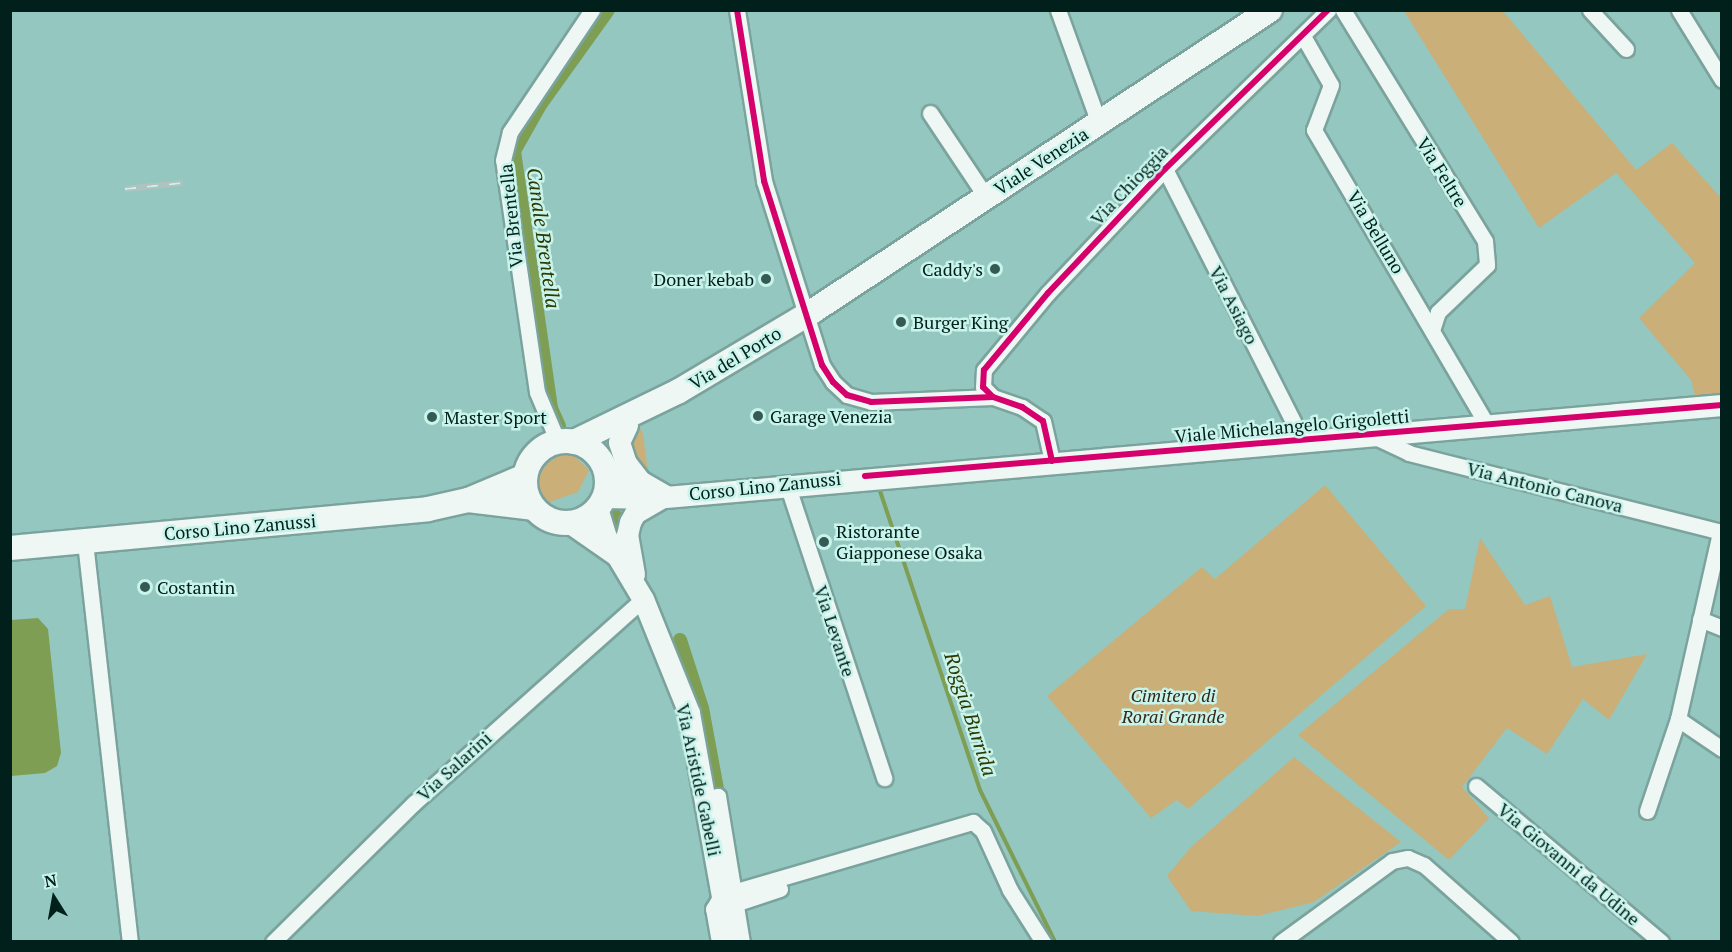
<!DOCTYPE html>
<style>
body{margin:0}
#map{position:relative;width:1732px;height:952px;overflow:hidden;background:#94c7bf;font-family:"PT Serif",serif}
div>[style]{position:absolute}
.green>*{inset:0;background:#caaf79}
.water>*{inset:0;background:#7e9e53}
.stream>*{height:4px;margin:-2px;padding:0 2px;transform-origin:2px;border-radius:2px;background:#7e9e53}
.canal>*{height:14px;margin:-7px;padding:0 7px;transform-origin:7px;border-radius:7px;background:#7e9e53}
.roads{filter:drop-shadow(2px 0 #7ba39d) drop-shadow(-2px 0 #7ba39d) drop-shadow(0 2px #7ba39d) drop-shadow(0 -2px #7ba39d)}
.minor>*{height:15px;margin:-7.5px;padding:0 7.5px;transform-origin:7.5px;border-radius:7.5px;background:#eff7f5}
.secondary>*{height:21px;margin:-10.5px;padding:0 10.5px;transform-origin:10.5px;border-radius:10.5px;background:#eff7f5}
.primary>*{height:24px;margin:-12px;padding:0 12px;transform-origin:12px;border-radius:12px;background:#eff7f5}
.primary>.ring{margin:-12px;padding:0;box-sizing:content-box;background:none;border:24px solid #eff7f5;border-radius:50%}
.rail>*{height:6px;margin-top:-3px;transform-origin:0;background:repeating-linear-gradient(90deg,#c8f4eb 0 11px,#b3c2c0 0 22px);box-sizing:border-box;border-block:2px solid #b3c2c0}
.cycleway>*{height:6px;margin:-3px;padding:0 3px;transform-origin:3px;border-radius:3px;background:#d6006c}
.dots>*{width:16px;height:16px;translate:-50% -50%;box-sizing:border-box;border:3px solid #c8f4eb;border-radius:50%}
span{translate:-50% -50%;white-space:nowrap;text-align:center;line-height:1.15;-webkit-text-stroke:5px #c8f4eb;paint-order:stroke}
.street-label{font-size:18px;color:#011f1b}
.poi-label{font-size:18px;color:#011f1b}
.right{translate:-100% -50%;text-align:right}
.left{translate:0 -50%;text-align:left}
.park-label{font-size:18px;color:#382615;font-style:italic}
.water-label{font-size:20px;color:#2d3901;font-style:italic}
.frame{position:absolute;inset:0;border:12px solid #011f1b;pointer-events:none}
.north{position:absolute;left:24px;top:868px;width:60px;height:60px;-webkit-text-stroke:4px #c8f4eb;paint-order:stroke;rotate:349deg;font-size:16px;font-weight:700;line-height:24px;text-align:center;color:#011f1b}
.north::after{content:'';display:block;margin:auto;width:21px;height:27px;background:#011f1b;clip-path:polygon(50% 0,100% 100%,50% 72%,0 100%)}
</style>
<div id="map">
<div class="green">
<i style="clip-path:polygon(1404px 11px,1503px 11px,1636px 170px,1672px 143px,1721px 198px,1721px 396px,1696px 400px,1691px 380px,1639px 318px,1695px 263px,1616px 173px,1539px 228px)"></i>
<i style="clip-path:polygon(638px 424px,643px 434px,649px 479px,640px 474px,628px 440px)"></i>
<i style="clip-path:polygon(560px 454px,574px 456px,589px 470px,578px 492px,544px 504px,536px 492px,537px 471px)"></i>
<i style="clip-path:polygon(1325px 485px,1426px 606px,1188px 809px,1177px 800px,1151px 818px,1047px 696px,1202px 567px,1215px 579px)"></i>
<i style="clip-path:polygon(1480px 538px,1525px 605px,1550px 596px,1572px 667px,1647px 654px,1609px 720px,1583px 699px,1547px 754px,1507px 728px,1462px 787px,1489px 818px,1449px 860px,1298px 735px,1449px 609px,1465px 609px)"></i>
<i style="clip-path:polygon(1294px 757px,1401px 842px,1314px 902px,1257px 916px,1191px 911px,1167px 876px,1191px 847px)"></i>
</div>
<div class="water">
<i style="clip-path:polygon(38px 618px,48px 629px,61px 753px,57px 766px,45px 773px,11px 776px,11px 620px)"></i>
</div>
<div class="stream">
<i style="left:879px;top:488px;width:318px;rotate:71.5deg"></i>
<i style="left:980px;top:790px;width:169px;rotate:63.7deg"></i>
</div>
<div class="canal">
<i style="left:559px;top:426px;width:20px;rotate:-114deg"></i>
<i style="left:551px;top:408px;width:260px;rotate:-98.2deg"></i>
<i style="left:514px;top:151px;width:53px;rotate:-60.5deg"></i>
<i style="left:540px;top:105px;width:117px;rotate:-54.4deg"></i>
<i style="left:612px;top:511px;width:9px;rotate:58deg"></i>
<i style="left:680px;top:640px;width:71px;rotate:72.1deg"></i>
<i style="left:702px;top:708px;width:82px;rotate:79.5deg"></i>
</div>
<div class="roads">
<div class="minor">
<i style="left:737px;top:10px;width:173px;rotate:81deg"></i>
<i style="left:764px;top:181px;width:193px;rotate:72.5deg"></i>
<i style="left:822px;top:365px;width:20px;rotate:57deg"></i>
<i style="left:833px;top:382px;width:19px;rotate:43deg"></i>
<i style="left:847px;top:395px;width:25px;rotate:16deg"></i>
<i style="left:871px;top:402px;width:122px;rotate:-2.3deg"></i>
<i style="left:993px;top:397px;width:31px;rotate:19deg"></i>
<i style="left:1022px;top:407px;width:25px;rotate:34deg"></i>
<i style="left:1043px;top:421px;width:41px;rotate:77.3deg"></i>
<i style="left:1058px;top:10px;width:120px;rotate:70.1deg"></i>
<i style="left:1343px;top:10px;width:271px;rotate:58.4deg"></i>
<i style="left:1485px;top:241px;width:24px;rotate:85deg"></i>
<i style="left:1487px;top:265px;width:68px;rotate:136.2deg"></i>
<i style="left:1438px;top:312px;width:16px;rotate:108deg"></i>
<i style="left:1590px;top:10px;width:53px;rotate:47.3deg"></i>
<i style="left:1679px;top:10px;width:82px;rotate:58.4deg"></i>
<i style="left:1303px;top:36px;width:56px;rotate:60.3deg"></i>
<i style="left:1331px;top:85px;width:48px;rotate:110.7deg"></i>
<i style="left:1314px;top:130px;width:342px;rotate:59.6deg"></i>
<i style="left:930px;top:113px;width:101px;rotate:56.3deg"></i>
<i style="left:1165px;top:169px;width:305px;rotate:63.1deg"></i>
<i style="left:993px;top:397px;width:14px;rotate:-135deg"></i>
<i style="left:983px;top:387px;width:17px;rotate:-87deg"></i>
<i style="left:984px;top:370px;width:100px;rotate:-50.3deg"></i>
<i style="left:1048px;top:293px;width:170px;rotate:-46.7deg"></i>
<i style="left:1165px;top:169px;width:228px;rotate:-44.3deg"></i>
<i style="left:1373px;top:436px;width:40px;rotate:25deg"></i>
<i style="left:1409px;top:453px;width:323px;rotate:14.2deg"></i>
<i style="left:558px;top:442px;width:54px;rotate:-112.8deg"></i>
<i style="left:537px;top:392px;width:234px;rotate:-98.3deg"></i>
<i style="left:503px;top:160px;width:29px;rotate:-76deg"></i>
<i style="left:510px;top:132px;width:147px;rotate:-56.1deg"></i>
<i style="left:787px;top:484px;width:310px;rotate:71.7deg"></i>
<i style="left:85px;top:542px;width:403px;rotate:83.6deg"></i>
<i style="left:1700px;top:619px;width:24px;rotate:22deg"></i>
<i style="left:1678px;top:719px;width:53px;rotate:34.3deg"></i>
<i style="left:1476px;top:786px;width:242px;rotate:40.1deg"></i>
<i style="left:706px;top:798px;width:12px;rotate:-9deg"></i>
<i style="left:718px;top:796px;width:148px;rotate:80.7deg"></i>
<i style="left:1647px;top:811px;width:97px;rotate:-71.4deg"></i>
<i style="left:1678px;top:719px;width:192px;rotate:-77.3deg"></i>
<i style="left:733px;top:892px;width:250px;rotate:-16.3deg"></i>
<i style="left:973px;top:822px;width:13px;rotate:42deg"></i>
<i style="left:983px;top:831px;width:65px;rotate:65.4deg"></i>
<i style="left:1010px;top:890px;width:62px;rotate:57.6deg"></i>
<i style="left:726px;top:907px;width:57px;rotate:-18.4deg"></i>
<i style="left:273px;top:942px;width:198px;rotate:-44.6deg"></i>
<i style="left:414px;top:803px;width:307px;rotate:-41.7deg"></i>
<i style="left:719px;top:942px;width:34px;rotate:-100deg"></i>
<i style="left:713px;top:909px;width:17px;rotate:-59deg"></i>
<i style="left:1281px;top:942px;width:137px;rotate:-36.1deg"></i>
<i style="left:1392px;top:861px;width:16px;rotate:-11deg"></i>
<i style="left:1408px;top:858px;width:17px;rotate:24deg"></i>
<i style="left:1424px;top:865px;width:116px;rotate:41.5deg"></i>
</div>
<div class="secondary">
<i style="left:627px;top:425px;width:19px;rotate:115deg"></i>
<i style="left:619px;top:442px;width:22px;rotate:72deg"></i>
<i style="left:626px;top:463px;width:23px;rotate:52deg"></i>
<i style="left:640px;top:481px;width:30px;rotate:30deg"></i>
<i style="left:605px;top:472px;width:47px;rotate:25.5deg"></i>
<i style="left:604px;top:497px;width:50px;rotate:1.1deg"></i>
<i style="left:654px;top:498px;width:1072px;rotate:-4.98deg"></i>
<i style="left:597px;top:508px;width:30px;rotate:73deg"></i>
<i style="left:606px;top:537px;width:72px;rotate:59.2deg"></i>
<i style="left:643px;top:599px;width:123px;rotate:68deg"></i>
<i style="left:689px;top:713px;width:233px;rotate:79.8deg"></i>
<i style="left:570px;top:523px;width:56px;rotate:34.8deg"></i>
<i style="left:634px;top:574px;width:40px;rotate:-100deg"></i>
<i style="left:627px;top:535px;width:13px;rotate:-77deg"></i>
<i style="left:630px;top:522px;width:10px;rotate:-61deg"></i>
<i style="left:635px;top:513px;width:28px;rotate:-30deg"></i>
</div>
<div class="primary">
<i class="ring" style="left:525px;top:441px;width:58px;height:58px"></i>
<i style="left:574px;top:442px;width:117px;rotate:-25.9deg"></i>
<i style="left:679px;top:391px;width:156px;rotate:-30.8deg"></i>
<i style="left:813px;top:311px;width:547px;rotate:-33.37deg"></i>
<i style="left:468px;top:500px;width:65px;rotate:7deg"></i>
<i style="left:10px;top:548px;width:420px;rotate:-5.3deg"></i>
<i style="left:428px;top:509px;width:41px;rotate:-12.7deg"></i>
<i style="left:468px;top:500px;width:62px;rotate:-22.8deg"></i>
</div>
</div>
<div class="rail">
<i style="left:125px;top:189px;width:58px;rotate:-5.9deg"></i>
</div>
<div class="cycleway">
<i style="left:737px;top:10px;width:173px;rotate:81deg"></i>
<i style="left:764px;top:181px;width:193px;rotate:72.5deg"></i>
<i style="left:822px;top:365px;width:20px;rotate:57deg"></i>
<i style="left:833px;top:382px;width:19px;rotate:43deg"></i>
<i style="left:847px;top:395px;width:25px;rotate:16deg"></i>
<i style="left:871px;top:402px;width:122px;rotate:-2.3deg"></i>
<i style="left:993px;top:397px;width:31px;rotate:19deg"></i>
<i style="left:1022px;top:407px;width:25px;rotate:34deg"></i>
<i style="left:1043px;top:421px;width:41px;rotate:77.3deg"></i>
<i style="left:993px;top:397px;width:14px;rotate:-135deg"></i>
<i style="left:983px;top:387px;width:17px;rotate:-87deg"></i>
<i style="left:984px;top:370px;width:100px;rotate:-50.3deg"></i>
<i style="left:1048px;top:293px;width:170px;rotate:-46.7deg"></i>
<i style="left:1165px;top:169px;width:228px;rotate:-44.3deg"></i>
<i style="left:865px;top:476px;width:860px;rotate:-4.74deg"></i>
</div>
<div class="dots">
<i style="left:995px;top:269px;background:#345a54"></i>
<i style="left:766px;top:279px;background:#345a54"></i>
<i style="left:901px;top:322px;background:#345a54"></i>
<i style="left:758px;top:416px;background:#345a54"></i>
<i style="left:432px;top:417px;background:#345a54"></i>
<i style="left:824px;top:542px;background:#345a54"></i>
<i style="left:145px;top:587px;background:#345a54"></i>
</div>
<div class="street-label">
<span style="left:1041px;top:161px;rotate:-33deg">Viale Venezia</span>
<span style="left:1442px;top:172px;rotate:58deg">Via Feltre</span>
<span style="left:1129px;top:185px;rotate:-46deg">Via Chioggia</span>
<span style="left:511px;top:216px;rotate:-96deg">Via Brentella</span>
<span style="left:1376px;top:232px;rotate:59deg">Via Belluno</span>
<span style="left:1234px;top:305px;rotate:63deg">Via Asiago</span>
<span style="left:735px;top:358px;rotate:-31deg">Via del Porto</span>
<span style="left:1292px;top:426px;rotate:-5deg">Viale Michelangelo Grigoletti</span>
<span style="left:765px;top:486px;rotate:-6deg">Corso Lino Zanussi</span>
<span style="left:1545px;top:487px;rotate:14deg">Via Antonio Canova</span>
<span style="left:240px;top:527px;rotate:-5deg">Corso Lino Zanussi</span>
<span style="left:835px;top:631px;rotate:72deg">Via Levante</span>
<span style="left:454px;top:766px;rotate:-42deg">Via Salarini</span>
<span style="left:699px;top:780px;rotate:78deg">Via Aristide Gabelli</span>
<span style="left:1569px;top:864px;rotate:40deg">Via Giovanni da Udine</span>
</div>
<div class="poi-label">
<span class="right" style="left:983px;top:269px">Caddy's</span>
<span class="right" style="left:754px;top:279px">Doner kebab</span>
<span class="left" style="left:913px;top:322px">Burger King</span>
<span class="left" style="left:770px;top:416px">Garage Venezia</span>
<span class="left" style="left:444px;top:417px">Master Sport</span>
<span class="left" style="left:836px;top:542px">Ristorante<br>Giapponese Osaka</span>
<span class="left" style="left:157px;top:587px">Costantin</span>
</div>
<div class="park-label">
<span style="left:1173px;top:706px">Cimitero di<br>Rorai Grande</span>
</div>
<div class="water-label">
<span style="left:544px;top:238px;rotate:82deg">Canale Brentella</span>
<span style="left:971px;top:714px;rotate:72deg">Roggia Burrida</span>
</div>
<div class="frame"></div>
<div class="north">N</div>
</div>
